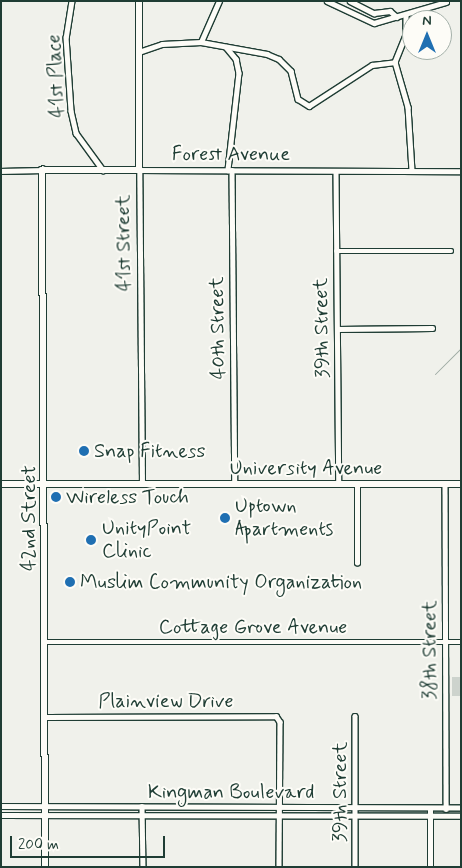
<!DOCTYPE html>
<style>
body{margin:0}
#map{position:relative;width:462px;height:868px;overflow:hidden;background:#f0f1eb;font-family:Mynerve,sans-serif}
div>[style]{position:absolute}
.green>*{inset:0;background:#cdd3cd}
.stream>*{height:1px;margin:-0.5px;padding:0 0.5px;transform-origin:0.5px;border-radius:0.5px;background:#9faca4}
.roads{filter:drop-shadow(1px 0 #1f3d34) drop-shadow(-1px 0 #1f3d34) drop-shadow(0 1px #1f3d34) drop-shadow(0 -1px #1f3d34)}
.minor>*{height:4.5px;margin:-2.25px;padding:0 2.25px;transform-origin:2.25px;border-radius:2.25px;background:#fdfcf7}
.tertiary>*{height:5.5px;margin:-2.75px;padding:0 2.75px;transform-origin:2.75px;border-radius:2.75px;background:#fdfcf7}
.secondary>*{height:6px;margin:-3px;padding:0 3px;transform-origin:3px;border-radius:3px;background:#fdfcf7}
.dots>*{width:14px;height:14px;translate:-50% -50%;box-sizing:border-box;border:2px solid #fdfcf7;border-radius:50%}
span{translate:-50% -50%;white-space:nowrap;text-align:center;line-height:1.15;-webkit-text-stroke:4px #fdfcf7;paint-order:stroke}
.street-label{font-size:20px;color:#1f3d34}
.poi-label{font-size:20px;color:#1f3d34}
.left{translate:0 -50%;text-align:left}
.frame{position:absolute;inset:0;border:2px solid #1f3d34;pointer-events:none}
.north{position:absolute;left:402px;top:10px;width:50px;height:50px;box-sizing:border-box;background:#fdfcf7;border:1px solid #a4b0a9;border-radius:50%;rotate:0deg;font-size:14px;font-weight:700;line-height:20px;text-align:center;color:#1f3d34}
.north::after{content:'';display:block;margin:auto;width:18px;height:22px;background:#1f6fb2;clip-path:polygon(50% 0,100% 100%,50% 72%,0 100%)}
.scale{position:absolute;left:10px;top:836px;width:155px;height:22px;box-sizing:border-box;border:2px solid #1f3d34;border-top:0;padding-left:6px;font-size:15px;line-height:18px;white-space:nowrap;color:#1f3d34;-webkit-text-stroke:4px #fdfcf7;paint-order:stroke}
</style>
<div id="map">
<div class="green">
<i style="clip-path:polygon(452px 677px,461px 677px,461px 696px,452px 696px)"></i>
</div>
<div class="stream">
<i style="left:435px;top:374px;width:37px;rotate:-45deg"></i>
</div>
<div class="roads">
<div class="minor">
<i style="left:72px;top:1px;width:36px;rotate:99deg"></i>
<i style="left:66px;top:37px;width:74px;rotate:86.1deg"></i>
<i style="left:71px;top:111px;width:23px;rotate:77deg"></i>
<i style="left:76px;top:133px;width:46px;rotate:53.9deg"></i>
<i style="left:327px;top:1px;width:52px;rotate:25.1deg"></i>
<i style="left:374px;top:23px;width:75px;rotate:-16.3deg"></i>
<i style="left:350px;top:1px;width:27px;rotate:27deg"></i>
<i style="left:374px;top:13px;width:16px;rotate:-7deg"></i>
<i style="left:390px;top:11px;width:9px;rotate:41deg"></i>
<i style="left:406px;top:16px;width:19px;rotate:90deg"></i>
<i style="left:406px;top:35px;width:29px;rotate:112deg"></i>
<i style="left:395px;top:62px;width:47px;rotate:73.9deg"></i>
<i style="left:408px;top:107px;width:64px;rotate:86.4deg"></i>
<i style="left:201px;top:42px;width:45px;rotate:-66.3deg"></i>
<i style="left:226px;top:47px;width:16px;rotate:50deg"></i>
<i style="left:236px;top:59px;width:14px;rotate:78deg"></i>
<i style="left:239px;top:73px;width:98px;rotate:96.5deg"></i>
<i style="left:139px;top:52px;width:24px;rotate:-19deg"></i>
<i style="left:162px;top:44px;width:39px;rotate:-3deg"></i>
<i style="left:201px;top:42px;width:67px;rotate:10.3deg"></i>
<i style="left:267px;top:54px;width:13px;rotate:23deg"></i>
<i style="left:279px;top:59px;width:17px;rotate:45deg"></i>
<i style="left:291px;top:71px;width:29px;rotate:76deg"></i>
<i style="left:298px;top:99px;width:13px;rotate:32deg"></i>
<i style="left:309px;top:106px;width:75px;rotate:-33.1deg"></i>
<i style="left:372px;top:65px;width:23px;rotate:-7deg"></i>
<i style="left:232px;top:170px;width:314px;rotate:89.5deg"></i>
<i style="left:1px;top:171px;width:41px;rotate:-1.4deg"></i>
<i style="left:336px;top:171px;width:313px;rotate:89.5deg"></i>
<i style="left:336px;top:251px;width:115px"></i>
<i style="left:337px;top:329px;width:95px;rotate:-0.6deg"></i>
<i style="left:142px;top:484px;width:314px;rotate:-90.5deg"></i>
<i style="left:139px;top:170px;width:322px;rotate:0.2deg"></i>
<i style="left:445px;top:484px;width:325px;rotate:89.8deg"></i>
<i style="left:357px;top:563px;width:79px;rotate:-90deg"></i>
<i style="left:45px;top:642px;width:416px"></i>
<i style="left:355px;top:716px;width:151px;rotate:90deg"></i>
<i style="left:45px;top:717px;width:231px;rotate:-0.2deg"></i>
<i style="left:276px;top:716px;width:7px;rotate:56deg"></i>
<i style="left:280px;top:722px;width:145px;rotate:90.4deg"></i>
<i style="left:1px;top:806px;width:460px;rotate:0.2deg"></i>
<i style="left:142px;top:806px;width:61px;rotate:89.1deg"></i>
<i style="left:430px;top:808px;width:59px;rotate:90deg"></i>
<i style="left:1px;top:815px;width:460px;rotate:0.1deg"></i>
</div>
<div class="tertiary">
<i style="left:45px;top:867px;width:697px;rotate:-90.25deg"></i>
<i style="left:42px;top:170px;width:97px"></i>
<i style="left:139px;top:170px;width:169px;rotate:-90deg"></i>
</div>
<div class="secondary">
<i style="left:1px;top:484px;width:460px"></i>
</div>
</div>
<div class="dots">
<i style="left:84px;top:451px;background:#1f6fb2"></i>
<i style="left:56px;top:497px;background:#1f6fb2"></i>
<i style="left:225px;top:518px;background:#1f6fb2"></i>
<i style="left:91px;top:540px;background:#1f6fb2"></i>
<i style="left:70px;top:582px;background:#1f6fb2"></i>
</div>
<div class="street-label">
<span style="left:56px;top:76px;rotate:-93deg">41st Place</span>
<span style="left:231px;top:154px">Forest Avenue</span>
<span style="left:124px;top:243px;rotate:-91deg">41st Street</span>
<span style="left:218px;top:328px;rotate:-91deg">40th Street</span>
<span style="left:322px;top:328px;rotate:-91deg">39th Street</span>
<span style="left:306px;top:468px">University Avenue</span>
<span style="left:29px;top:518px;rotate:-90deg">42nd Street</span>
<span style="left:253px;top:627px">Cottage Grove Avenue</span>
<span style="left:430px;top:650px;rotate:-90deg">38th Street</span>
<span style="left:166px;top:701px">Plainview Drive</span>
<span style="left:231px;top:792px">Kingman Boulevard</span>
<span style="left:340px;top:792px;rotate:-90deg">39th Street</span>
</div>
<div class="poi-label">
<span class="left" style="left:94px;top:451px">Snap Fitness</span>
<span class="left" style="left:66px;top:497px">Wireless Touch</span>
<span class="left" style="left:235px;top:518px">Uptown<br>Apartments</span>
<span class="left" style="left:102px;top:540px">UnityPoint<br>Clinic</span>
<span class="left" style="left:80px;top:582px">Muslim Community Organization</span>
</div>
<div class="frame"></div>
<div class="north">N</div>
<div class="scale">200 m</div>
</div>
